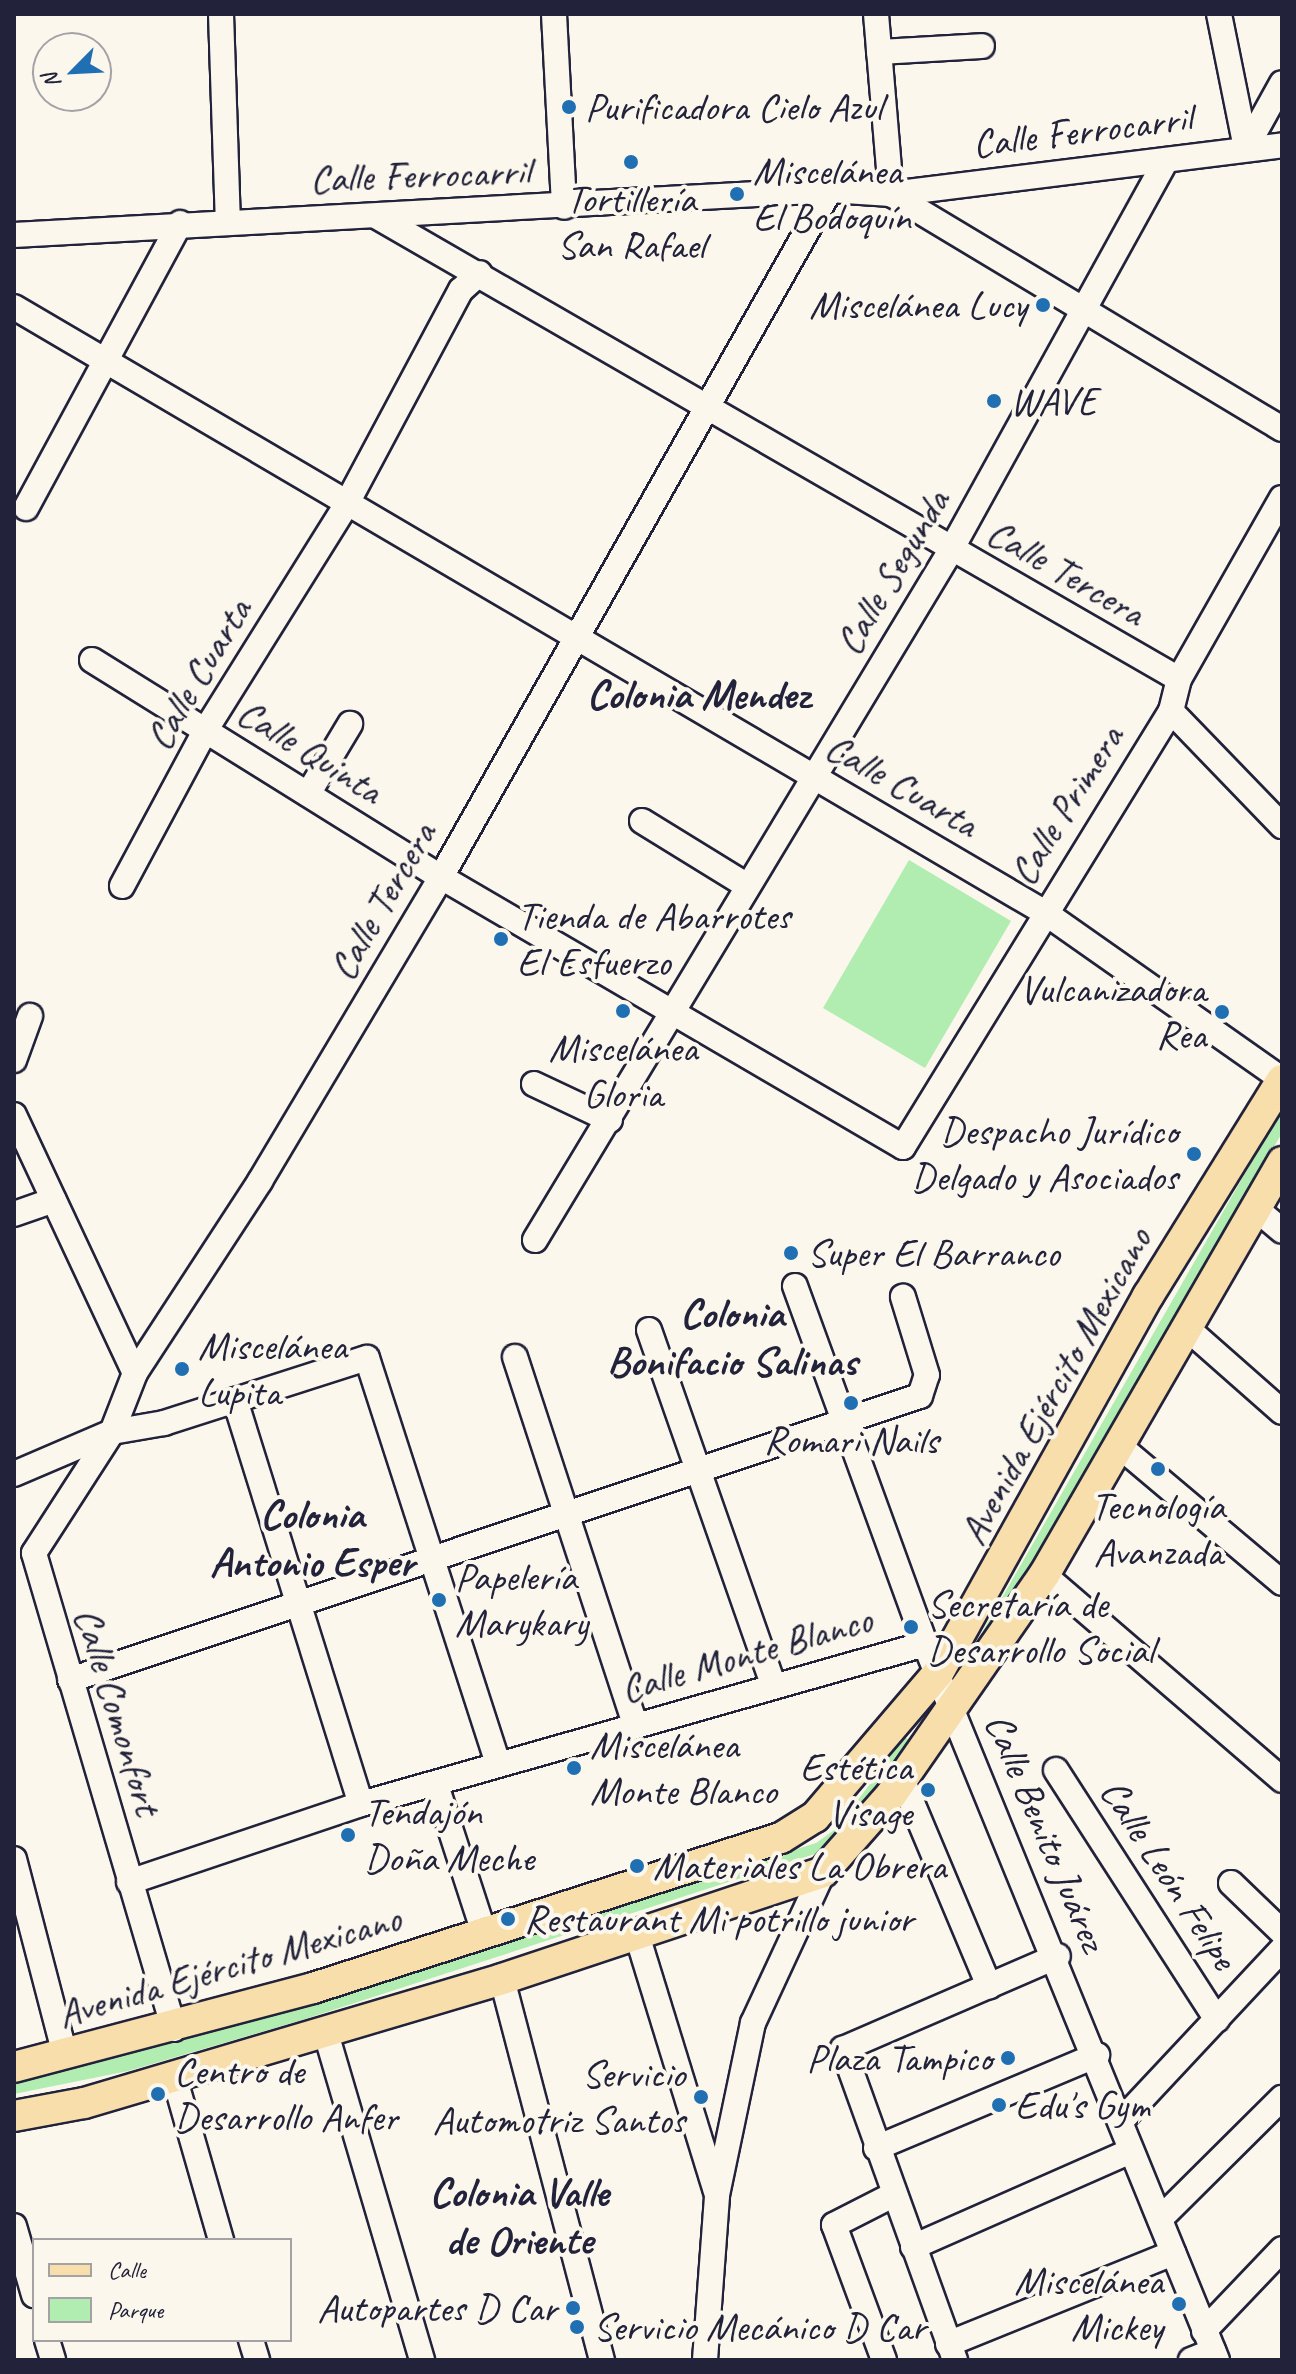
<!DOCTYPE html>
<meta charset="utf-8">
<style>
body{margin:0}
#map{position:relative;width:1296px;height:2374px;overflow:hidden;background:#fbf7ec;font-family:Caveat,sans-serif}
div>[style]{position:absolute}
.green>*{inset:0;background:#b1ecb0}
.roads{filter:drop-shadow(2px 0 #22223b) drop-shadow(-2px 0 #22223b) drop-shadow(0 2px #22223b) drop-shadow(0 -2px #22223b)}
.minor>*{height:24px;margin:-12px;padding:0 12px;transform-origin:12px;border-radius:12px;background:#fbf7ec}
.major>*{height:30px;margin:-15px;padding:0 15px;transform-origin:15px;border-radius:15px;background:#f8deab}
.dots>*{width:22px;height:22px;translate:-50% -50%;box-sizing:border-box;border:4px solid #fbf7ec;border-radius:50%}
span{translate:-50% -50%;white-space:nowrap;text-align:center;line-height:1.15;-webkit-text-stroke:8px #fbf7ec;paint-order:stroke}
.poi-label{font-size:40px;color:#22223b}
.left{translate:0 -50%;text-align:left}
.right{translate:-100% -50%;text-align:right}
.street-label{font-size:40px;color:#22223b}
.neighbourhood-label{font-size:42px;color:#22223b;font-weight:700}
.frame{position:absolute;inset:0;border:16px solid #22223b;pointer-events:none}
.legend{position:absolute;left:32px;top:2238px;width:260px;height:104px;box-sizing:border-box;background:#fbf7ec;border:2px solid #a4a2a5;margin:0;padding:10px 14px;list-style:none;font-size:24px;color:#22223b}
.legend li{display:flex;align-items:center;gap:16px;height:40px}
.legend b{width:40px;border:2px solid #a4a2a5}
.north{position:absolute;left:32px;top:32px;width:80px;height:80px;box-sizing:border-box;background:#fbf7ec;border:2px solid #a4a2a5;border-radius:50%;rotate:246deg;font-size:22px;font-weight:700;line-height:32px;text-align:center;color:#22223b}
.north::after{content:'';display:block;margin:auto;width:28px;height:36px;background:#1f6fb2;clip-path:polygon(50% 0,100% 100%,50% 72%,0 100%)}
</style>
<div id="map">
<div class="green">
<i style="clip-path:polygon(909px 860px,1011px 921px,925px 1068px,823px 1008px)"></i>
<i style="clip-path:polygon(1282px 1109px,1282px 1133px,1056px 1523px,967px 1672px,960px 1671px)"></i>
<i style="clip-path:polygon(905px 1737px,913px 1743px,844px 1836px,821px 1852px,302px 2020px,128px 2071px,14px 2094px,14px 2083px,303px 2008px,816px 1843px,837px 1828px)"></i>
</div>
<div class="roads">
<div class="minor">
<i style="left:221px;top:14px;width:207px;rotate:88.1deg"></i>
<i style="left:554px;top:14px;width:193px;rotate:87deg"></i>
<i style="left:876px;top:14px;width:181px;rotate:85.2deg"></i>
<i style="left:1219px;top:14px;width:137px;rotate:78.6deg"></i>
<i style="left:879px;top:52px;width:103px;rotate:-3.3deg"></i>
<i style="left:1246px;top:148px;width:74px;rotate:-61deg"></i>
<i style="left:891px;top:194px;width:456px;rotate:31deg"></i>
<i style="left:376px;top:216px;width:927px;rotate:29.97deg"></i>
<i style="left:14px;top:235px;width:817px;rotate:-3.16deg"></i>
<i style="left:830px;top:190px;width:61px;rotate:3.8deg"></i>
<i style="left:891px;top:194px;width:394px;rotate:-7.1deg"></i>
<i style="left:14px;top:307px;width:1195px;rotate:30.43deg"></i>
<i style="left:1044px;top:912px;width:291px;rotate:35.1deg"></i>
<i style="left:26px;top:508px;width:324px;rotate:-61.6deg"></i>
<i style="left:92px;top:660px;width:411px;rotate:31.9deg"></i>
<i style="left:441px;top:877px;width:535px;rotate:30.3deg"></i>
<i style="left:903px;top:1147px;width:512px;rotate:-58.42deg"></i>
<i style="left:1171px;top:711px;width:33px;rotate:-76deg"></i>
<i style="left:1179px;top:679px;width:208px;rotate:-60.4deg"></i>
<i style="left:1171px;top:711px;width:160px;rotate:46deg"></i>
<i style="left:308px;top:794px;width:82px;rotate:-59deg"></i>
<i style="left:642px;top:821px;width:122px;rotate:31.6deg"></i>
<i style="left:122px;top:886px;width:176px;rotate:-61.8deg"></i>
<i style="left:205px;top:731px;width:266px;rotate:-58deg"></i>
<i style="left:346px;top:505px;width:244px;rotate:-61.9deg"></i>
<i style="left:461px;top:290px;width:25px;rotate:-42deg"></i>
<i style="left:14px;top:1060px;width:47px;rotate:-70deg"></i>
<i style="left:534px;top:1084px;width:84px;rotate:25.3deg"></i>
<i style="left:14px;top:1115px;width:285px;rotate:64.9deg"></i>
<i style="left:1255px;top:1208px;width:35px;rotate:40deg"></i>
<i style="left:14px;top:1214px;width:42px;rotate:-19.3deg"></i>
<i style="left:535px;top:1240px;width:806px;rotate:-58.91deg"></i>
<i style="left:951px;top:550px;width:445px;rotate:-61.1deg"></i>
<i style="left:795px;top:1286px;width:381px;rotate:70deg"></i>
<i style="left:925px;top:1644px;width:773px;rotate:67.81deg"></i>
<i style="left:649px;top:1330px;width:375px;rotate:70.7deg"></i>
<i style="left:1189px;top:1330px;width:124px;rotate:41.4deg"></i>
<i style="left:515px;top:1357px;width:386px;rotate:71.9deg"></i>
<i style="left:235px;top:1400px;width:423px;rotate:72.7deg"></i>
<i style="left:1123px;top:1449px;width:208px;rotate:40.1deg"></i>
<i style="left:14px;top:1474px;width:107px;rotate:-23.2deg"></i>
<i style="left:112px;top:1432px;width:53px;rotate:-9.8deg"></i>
<i style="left:164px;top:1423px;width:213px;rotate:-17.8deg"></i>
<i style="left:367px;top:1358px;width:427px;rotate:72.1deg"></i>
<i style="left:1044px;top:1575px;width:314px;rotate:40.7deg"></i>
<i style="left:70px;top:1680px;width:896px;rotate:-18.48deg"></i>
<i style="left:920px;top:1396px;width:22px;rotate:-72deg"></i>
<i style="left:927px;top:1375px;width:82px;rotate:-107.1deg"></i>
<i style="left:1056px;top:1770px;width:297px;rotate:57.2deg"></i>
<i style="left:902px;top:1779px;width:225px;rotate:67.2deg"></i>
<i style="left:436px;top:1785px;width:156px;rotate:72deg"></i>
<i style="left:14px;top:1859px;width:203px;rotate:75.4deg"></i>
<i style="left:129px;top:1882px;width:245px;rotate:-18.6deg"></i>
<i style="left:361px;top:1804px;width:586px;rotate:-15.84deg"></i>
<i style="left:1231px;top:1883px;width:71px;rotate:43.9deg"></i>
<i style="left:637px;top:1935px;width:269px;rotate:72.9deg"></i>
<i style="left:502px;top:1979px;width:394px;rotate:75.3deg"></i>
<i style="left:174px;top:2029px;width:496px;rotate:-106.4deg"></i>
<i style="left:34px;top:1553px;width:144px;rotate:-57.2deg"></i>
<i style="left:112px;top:1432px;width:63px;rotate:-68.7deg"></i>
<i style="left:135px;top:1373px;width:229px;rotate:-56.9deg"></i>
<i style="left:260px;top:1181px;width:354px;rotate:-59.2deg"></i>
<i style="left:441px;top:877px;width:789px;rotate:-60.48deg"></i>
<i style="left:325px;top:2030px;width:344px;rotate:73.6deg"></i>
<i style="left:174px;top:2076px;width:171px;rotate:74deg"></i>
<i style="left:1122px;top:2120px;width:234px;rotate:-46.9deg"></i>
<i style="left:876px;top:2148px;width:240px;rotate:-22.8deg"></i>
<i style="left:1160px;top:2219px;width:172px;rotate:-44.8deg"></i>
<i style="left:14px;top:2226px;width:72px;rotate:73.8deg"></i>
<i style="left:913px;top:2247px;width:238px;rotate:-23.8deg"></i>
<i style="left:1204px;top:2331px;width:113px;rotate:-46.4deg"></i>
<i style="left:47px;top:2340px;width:21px;rotate:73deg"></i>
<i style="left:251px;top:2340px;width:21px;rotate:73deg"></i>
<i style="left:948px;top:2344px;width:243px;rotate:-22deg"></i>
<i style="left:705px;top:2360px;width:165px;rotate:-85.8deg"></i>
<i style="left:717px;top:2195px;width:176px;rotate:-78.2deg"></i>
<i style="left:753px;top:2023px;width:166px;rotate:-65.1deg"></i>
<i style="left:884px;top:2360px;width:144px;rotate:-110.3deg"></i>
<i style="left:834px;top:2225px;width:66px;rotate:-27deg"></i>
<i style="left:955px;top:2360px;width:331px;rotate:-109.8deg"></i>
<i style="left:843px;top:2049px;width:234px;rotate:-23.4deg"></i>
<i style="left:1191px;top:2360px;width:24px;rotate:-22deg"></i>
</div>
<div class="major">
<i style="left:14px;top:2067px;width:309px;rotate:-14.8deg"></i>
<i style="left:313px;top:1988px;width:491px;rotate:-17.8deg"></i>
<i style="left:781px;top:1838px;width:40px;rotate:-32deg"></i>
<i style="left:815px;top:1817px;width:189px;rotate:-49.5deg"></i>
<i style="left:938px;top:1673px;width:432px;rotate:-60.9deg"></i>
<i style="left:1148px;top:1296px;width:254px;rotate:-58.2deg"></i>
<i style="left:14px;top:2116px;width:71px;rotate:-10.5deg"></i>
<i style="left:84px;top:2103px;width:436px;rotate:-16.5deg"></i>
<i style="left:502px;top:1979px;width:338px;rotate:-18.4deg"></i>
<i style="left:823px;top:1872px;width:103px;rotate:-48.6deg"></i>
<i style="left:891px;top:1795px;width:268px;rotate:-55.2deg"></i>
<i style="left:1044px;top:1575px;width:477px;rotate:-60deg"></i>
</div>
</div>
<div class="dots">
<i style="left:569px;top:107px;background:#1f6fb2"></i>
<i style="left:631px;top:162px;background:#1f6fb2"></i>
<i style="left:737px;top:194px;background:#1f6fb2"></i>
<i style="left:1043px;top:305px;background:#1f6fb2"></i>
<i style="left:994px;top:401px;background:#1f6fb2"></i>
<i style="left:501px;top:939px;background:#1f6fb2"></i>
<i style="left:623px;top:1011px;background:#1f6fb2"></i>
<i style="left:1222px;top:1012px;background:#1f6fb2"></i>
<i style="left:1194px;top:1154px;background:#1f6fb2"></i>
<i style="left:791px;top:1253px;background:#1f6fb2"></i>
<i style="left:182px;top:1369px;background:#1f6fb2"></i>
<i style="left:851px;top:1403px;background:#1f6fb2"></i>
<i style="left:1158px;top:1469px;background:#1f6fb2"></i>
<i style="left:439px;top:1600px;background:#1f6fb2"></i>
<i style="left:911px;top:1627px;background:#1f6fb2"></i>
<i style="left:574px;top:1768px;background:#1f6fb2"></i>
<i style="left:928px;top:1790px;background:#1f6fb2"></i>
<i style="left:348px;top:1835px;background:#1f6fb2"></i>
<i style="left:637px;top:1866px;background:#1f6fb2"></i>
<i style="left:508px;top:1919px;background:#1f6fb2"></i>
<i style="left:1008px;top:2058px;background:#1f6fb2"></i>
<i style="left:158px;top:2094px;background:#1f6fb2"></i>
<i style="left:701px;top:2097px;background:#1f6fb2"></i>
<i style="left:999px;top:2105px;background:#1f6fb2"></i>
<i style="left:1179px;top:2304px;background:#1f6fb2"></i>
<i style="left:573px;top:2308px;background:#1f6fb2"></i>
<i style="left:577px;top:2327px;background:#1f6fb2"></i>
</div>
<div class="poi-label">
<span class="left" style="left:585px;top:107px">Purificadora Cielo Azul</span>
<span class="left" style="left:753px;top:194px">Miscelánea<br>El Bodoquín</span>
<span style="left:631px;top:222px">Tortillería<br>San Rafael</span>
<span class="right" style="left:1027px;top:305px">Miscelánea Lucy</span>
<span class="left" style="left:1010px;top:401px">WAVE</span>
<span class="left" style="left:517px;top:939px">Tienda de Abarrotes<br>El Esfuerzo</span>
<span class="right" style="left:1206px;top:1012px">Vulcanizadora<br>Rea</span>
<span style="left:623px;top:1071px">Miscelánea<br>Gloria</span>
<span class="right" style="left:1178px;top:1154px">Despacho Jurídico<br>Delgado y Asociados</span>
<span class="left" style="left:807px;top:1253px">Super El Barranco</span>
<span class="left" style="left:198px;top:1369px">Miscelánea<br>Lupita</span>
<span style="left:851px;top:1440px">Romari Nails</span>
<span style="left:1158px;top:1529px">Tecnología<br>Avanzada</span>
<span class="left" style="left:455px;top:1600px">Papelería<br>Marykary</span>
<span class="left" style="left:927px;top:1627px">Secretaría de<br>Desarrollo Social</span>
<span class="left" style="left:590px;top:1768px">Miscelánea<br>Monte Blanco</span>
<span class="right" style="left:912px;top:1790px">Estética<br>Visage</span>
<span class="left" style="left:364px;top:1835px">Tendajón<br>Doña Meche</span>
<span class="left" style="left:653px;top:1866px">Materiales La Obrera</span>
<span class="left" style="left:524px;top:1919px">Restaurant Mi potrillo junior</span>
<span class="right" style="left:992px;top:2058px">Plaza Tampico</span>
<span class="left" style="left:174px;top:2094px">Centro de<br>Desarrollo Anfer</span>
<span class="right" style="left:685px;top:2097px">Servicio<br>Automotriz Santos</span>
<span class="left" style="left:1015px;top:2105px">Edu's Gym</span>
<span class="right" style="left:1163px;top:2304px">Miscelánea<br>Mickey</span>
<span class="right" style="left:557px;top:2308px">Autopartes D Car</span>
<span class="left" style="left:593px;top:2327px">Servicio Mecánico D Car</span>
</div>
<div class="street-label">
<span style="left:1082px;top:131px;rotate:-7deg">Calle Ferrocarril</span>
<span style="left:420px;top:175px;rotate:-2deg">Calle Ferrocarril</span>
<span style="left:892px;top:572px;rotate:-59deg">Calle Segunda</span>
<span style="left:1066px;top:572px;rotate:30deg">Calle Tercera</span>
<span style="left:198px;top:674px;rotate:-59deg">Calle Cuarta</span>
<span style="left:310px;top:751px;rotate:32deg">Calle Quinta</span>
<span style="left:902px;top:785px;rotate:30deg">Calle Cuarta</span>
<span style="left:1066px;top:805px;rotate:-58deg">Calle Primera</span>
<span style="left:382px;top:901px;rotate:-60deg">Calle Tercera</span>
<span style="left:1055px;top:1386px;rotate:-61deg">Avenida Ejército Mexicano</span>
<span style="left:746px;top:1654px;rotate:-16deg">Calle Monte Blanco</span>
<span style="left:118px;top:1711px;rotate:73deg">Calle Comonfort</span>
<span style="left:1046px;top:1832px;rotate:67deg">Calle Benito Juárez</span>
<span style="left:1169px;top:1874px;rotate:57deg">Calle León Felipe</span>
<span style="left:229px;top:1966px;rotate:-16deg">Avenida Ejército Mexicano</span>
</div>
<div class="neighbourhood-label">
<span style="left:698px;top:695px">Colonia Mendez</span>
<span style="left:732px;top:1338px">Colonia<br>Bonifacio Salinas</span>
<span style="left:312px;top:1539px">Colonia<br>Antonio Esper</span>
<span style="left:519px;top:2217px">Colonia Valle<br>de Oriente</span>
</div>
<div class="frame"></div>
<ul class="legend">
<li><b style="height:10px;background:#f8deab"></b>Calle</li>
<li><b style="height:22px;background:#b1ecb0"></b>Parque</li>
</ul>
<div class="north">N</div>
</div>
